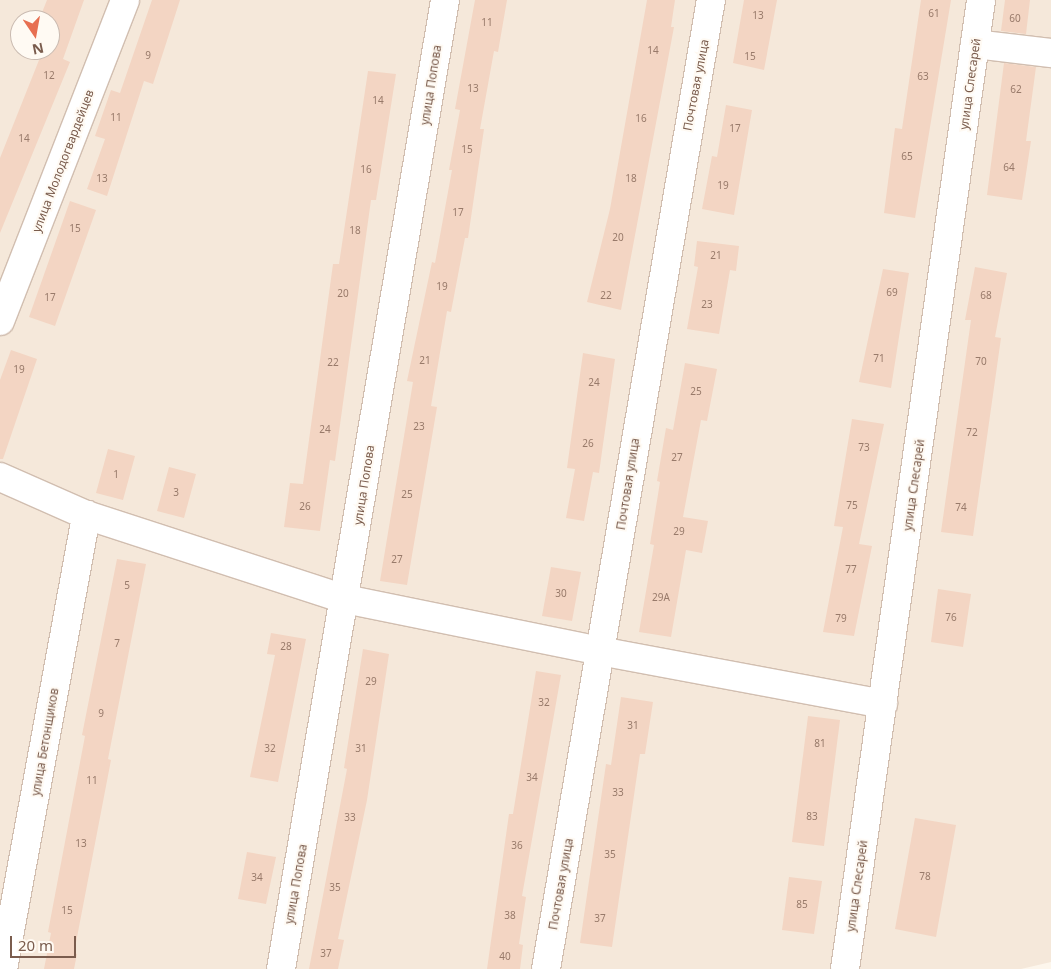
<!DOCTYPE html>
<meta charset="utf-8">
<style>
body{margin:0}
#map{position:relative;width:1051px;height:969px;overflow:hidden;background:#fdf6ec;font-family:"Noto Sans",sans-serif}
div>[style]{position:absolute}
.residential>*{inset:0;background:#f5e8da}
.building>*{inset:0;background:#f3d5c3}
.roads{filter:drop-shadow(1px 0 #d1beb0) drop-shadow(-1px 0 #d1beb0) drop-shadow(0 1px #d1beb0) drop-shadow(0 -1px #d1beb0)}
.minor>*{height:28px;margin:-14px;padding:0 14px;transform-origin:14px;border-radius:14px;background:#fff}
span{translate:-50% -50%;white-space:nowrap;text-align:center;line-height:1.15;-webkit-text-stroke:4px #fffaf3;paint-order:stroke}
.number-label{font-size:10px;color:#987a6a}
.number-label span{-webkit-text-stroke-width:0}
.street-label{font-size:12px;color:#7a5c4d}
.north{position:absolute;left:10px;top:10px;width:50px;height:50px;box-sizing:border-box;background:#fffaf3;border:1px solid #cabbb1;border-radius:50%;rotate:168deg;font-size:14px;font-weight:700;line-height:20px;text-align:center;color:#7a5c4d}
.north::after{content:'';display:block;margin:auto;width:18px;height:22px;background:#e76f51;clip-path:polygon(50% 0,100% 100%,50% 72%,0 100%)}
.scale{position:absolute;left:10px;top:936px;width:66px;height:22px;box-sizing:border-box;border:2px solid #7a5c4d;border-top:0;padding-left:6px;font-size:15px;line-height:18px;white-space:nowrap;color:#7a5c4d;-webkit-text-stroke:4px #fffaf3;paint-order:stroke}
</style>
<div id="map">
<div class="residential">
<i style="clip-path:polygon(evenodd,0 0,1051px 0,1051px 962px,1021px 969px,0 969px,0 0,20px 20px,50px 20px,50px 50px,20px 50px,20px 20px)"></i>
</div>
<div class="building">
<i style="clip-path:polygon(47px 0,84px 0,63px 59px,70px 62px,0 233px,0 158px,43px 50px,50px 50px,50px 32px,55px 20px,39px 20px)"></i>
<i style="clip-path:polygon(152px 0,180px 0,153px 84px,144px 81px,107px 196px,87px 189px,105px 139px,95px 136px,111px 90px,120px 93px)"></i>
<i style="clip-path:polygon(475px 0,507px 0,498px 52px,494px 51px,480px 129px,484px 129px,468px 238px,465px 238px,451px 312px,447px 311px,431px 406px,437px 407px,407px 585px,380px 581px,413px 382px,407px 381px,432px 262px,435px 263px,452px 170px,449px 170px,460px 110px,455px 109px)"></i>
<i style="clip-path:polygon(647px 0,675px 0,671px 27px,674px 27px,621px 310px,587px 302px,610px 209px)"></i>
<i style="clip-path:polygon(744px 0,777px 0,764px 70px,733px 63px)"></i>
<i style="clip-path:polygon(921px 0,951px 0,915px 218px,884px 213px,895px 128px,902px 129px)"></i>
<i style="clip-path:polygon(1005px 0,1030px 0,1026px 34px,1001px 31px)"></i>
<i style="clip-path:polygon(1004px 63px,1036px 67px,1026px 141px,1031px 141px,1022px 200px,987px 195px)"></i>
<i style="clip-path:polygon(368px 71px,396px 74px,376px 200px,371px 200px,335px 461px,330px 460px,320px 531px,284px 527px,290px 483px,303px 484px,333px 264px,339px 264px)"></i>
<i style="clip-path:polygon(726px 105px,752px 110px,734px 215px,702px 209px,712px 156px,717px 157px)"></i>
<i style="clip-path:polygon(70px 201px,96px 210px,55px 326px,29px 317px)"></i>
<i style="clip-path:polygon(697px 241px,739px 246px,736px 271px,730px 270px,719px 334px,687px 329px,698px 267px,694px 266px)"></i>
<i style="clip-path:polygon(975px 267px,1007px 273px,995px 337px,1001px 338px,973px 536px,941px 532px,971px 320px,965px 320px)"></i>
<i style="clip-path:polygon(883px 269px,909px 273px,891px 388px,859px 382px)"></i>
<i style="clip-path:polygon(11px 350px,37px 359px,3px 459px,0 459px,0 380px)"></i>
<i style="clip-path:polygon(583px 353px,615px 359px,599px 473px,593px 472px,584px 521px,566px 518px,575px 469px,567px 468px)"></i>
<i style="clip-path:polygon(685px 363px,717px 369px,707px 421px,701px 420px,683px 517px,708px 521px,702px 553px,686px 550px,671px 637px,639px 632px,654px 545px,650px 544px,660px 482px,657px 481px,666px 428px,673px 430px)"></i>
<i style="clip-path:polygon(852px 419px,884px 424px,859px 544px,872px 546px,854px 636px,823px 632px,843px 527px,834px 526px)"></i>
<i style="clip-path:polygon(108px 449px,135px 456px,123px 500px,96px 493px)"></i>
<i style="clip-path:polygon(169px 467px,196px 474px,184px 518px,157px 511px)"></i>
<i style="clip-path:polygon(117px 559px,146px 564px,108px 759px,111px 760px,74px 953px,77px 954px,74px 969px,44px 969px,51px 933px,48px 932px,85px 736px,82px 735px)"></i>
<i style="clip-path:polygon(551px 567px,581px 572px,572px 621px,542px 616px)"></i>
<i style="clip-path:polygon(938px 589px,971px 594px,963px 647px,931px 642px)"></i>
<i style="clip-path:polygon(271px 633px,306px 639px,278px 782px,250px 777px,275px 655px,267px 654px)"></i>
<i style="clip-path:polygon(363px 649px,389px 654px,367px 800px,338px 939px,344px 940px,338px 969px,309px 969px,347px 769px,344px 768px)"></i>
<i style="clip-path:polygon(536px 671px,561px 675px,522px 896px,526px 897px,519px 944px,523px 945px,520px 969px,487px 969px,509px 814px,513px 814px)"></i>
<i style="clip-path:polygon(621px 697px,653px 702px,645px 754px,640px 754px,612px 947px,580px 943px,606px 764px,611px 765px)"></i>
<i style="clip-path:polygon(808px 716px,840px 720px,824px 846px,792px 842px)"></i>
<i style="clip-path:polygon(915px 818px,956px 825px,936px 937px,895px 929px)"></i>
<i style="clip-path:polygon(247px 852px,276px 857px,266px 904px,238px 899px)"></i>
<i style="clip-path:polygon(789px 877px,822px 881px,814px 934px,782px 930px)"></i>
</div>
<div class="roads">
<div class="minor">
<i style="left:975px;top:44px;width:77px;rotate:6.8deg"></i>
<i style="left:0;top:321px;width:344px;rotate:-68.7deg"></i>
<i style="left:0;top:477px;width:94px;rotate:23.8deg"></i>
<i style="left:86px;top:515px;width:272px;rotate:18deg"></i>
<i style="left:345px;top:599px;width:260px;rotate:11.5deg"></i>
<i style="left:600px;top:651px;width:288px;rotate:10.6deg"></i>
<i style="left:3px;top:969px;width:462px;rotate:-79.6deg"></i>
<i style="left:281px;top:969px;width:983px;rotate:-80.39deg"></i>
<i style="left:546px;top:969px;width:983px;rotate:-80.34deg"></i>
<i style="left:845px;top:969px;width:978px;rotate:-82.01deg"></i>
</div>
</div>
<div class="number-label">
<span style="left:934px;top:14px">61</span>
<span style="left:758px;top:16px">13</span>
<span style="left:1015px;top:19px">60</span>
<span style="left:487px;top:23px">11</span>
<span style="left:653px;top:51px">14</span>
<span style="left:148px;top:56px">9</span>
<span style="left:750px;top:57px">15</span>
<span style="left:49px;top:76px">12</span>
<span style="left:923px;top:77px">63</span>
<span style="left:473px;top:89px">13</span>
<span style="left:1016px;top:90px">62</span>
<span style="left:378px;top:101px">14</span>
<span style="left:116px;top:118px">11</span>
<span style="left:641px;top:119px">16</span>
<span style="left:735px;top:129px">17</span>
<span style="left:24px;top:139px">14</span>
<span style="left:467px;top:150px">15</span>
<span style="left:907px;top:157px">65</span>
<span style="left:1009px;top:168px">64</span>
<span style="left:366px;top:170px">16</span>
<span style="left:102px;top:179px">13</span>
<span style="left:631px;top:179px">18</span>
<span style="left:723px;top:186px">19</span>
<span style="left:458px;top:213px">17</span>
<span style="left:75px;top:229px">15</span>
<span style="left:355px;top:231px">18</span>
<span style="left:618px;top:238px">20</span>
<span style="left:716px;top:256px">21</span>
<span style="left:442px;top:287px">19</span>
<span style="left:892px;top:293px">69</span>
<span style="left:343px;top:294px">20</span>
<span style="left:606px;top:296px">22</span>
<span style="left:986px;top:296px">68</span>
<span style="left:50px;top:298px">17</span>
<span style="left:707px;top:305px">23</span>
<span style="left:879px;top:359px">71</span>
<span style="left:425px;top:361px">21</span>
<span style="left:981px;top:362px">70</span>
<span style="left:333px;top:363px">22</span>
<span style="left:19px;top:370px">19</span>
<span style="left:594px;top:383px">24</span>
<span style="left:696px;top:392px">25</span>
<span style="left:419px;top:427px">23</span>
<span style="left:325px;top:430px">24</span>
<span style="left:972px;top:433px">72</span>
<span style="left:588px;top:444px">26</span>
<span style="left:864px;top:448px">73</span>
<span style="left:677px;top:458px">27</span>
<span style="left:116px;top:475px">1</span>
<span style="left:176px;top:493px">3</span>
<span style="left:407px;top:495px">25</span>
<span style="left:852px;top:506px">75</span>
<span style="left:305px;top:507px">26</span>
<span style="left:961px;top:508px">74</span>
<span style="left:679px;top:532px">29</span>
<span style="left:397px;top:560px">27</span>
<span style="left:851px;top:570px">77</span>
<span style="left:127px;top:586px">5</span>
<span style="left:561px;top:594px">30</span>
<span style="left:661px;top:598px">29А</span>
<span style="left:951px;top:618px">76</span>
<span style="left:841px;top:619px">79</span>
<span style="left:117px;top:644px">7</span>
<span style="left:286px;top:647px">28</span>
<span style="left:371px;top:682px">29</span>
<span style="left:544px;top:703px">32</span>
<span style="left:101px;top:714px">9</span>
<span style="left:633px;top:726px">31</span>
<span style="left:820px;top:744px">81</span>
<span style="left:270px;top:749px">32</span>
<span style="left:361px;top:749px">31</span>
<span style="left:532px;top:778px">34</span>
<span style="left:92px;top:781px">11</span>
<span style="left:618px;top:793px">33</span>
<span style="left:812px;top:817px">83</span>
<span style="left:350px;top:818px">33</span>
<span style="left:81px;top:844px">13</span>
<span style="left:517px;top:846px">36</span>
<span style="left:610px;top:855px">35</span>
<span style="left:925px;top:877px">78</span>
<span style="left:257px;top:878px">34</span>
<span style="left:335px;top:888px">35</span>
<span style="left:802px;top:905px">85</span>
<span style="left:67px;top:911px">15</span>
<span style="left:510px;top:916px">38</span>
<span style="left:600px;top:919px">37</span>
<span style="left:326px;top:954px">37</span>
<span style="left:505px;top:957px">40</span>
</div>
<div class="street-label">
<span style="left:970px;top:84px;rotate:-82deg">улица Слесарей</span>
<span style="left:431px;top:85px;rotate:-81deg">улица Попова</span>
<span style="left:696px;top:85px;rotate:-79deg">Почтовая улица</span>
<span style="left:63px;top:161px;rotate:-69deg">улица Молодогвардейцев</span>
<span style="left:628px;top:484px;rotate:-81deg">Почтовая улица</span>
<span style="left:364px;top:485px;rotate:-81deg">улица Попова</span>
<span style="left:914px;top:485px;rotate:-82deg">улица Слесарей</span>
<span style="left:45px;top:742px;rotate:-80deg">улица Бетонщиков</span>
<span style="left:296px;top:884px;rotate:-80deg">улица Попова</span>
<span style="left:561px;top:884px;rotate:-80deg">Почтовая улица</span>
<span style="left:857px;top:886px;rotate:-82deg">улица Слесарей</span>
</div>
<div class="north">N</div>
<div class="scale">20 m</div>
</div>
